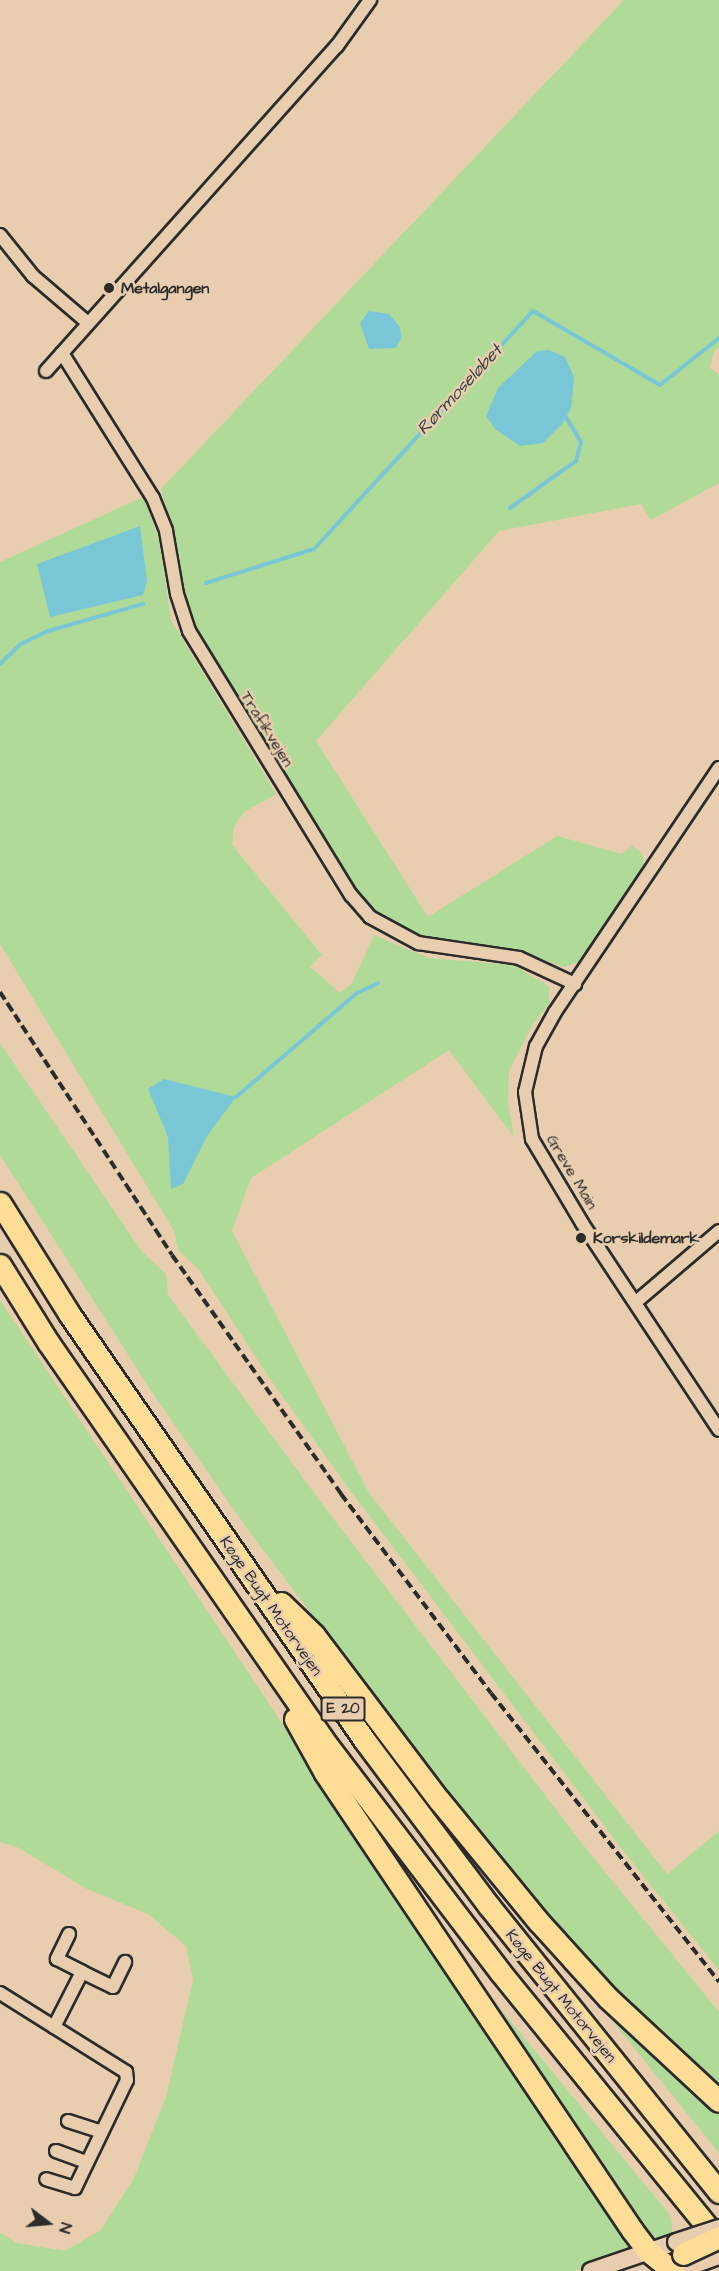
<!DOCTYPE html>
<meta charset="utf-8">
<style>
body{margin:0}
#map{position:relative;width:719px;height:2271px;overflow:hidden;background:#e8ceaf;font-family:"Architects Daughter",sans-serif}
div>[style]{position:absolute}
.green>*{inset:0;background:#b0da97}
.water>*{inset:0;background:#79c7d6}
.stream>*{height:4px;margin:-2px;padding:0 2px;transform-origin:2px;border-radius:2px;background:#79c7d6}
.roads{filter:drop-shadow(2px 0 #2b2b2b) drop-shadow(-2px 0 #2b2b2b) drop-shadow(0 2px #2b2b2b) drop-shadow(0 -2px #2b2b2b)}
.street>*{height:12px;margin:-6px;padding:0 6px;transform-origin:6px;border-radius:6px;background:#e8ceaf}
.secondary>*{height:16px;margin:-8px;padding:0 8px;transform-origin:8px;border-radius:8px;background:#e8ceaf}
.highway>*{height:21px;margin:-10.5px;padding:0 10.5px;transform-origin:10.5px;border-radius:10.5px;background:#fedd96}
.rail>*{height:4px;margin-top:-2px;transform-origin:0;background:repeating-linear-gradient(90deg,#2b2b2b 0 9px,transparent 0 13.5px)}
.bridges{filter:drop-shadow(2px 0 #2b2b2b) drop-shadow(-2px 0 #2b2b2b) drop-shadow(0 2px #2b2b2b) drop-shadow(0 -2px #2b2b2b)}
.secondary-bridge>*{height:16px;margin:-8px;padding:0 8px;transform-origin:8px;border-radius:8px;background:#e8ceaf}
.highway-bridge>*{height:21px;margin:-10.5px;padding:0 10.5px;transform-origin:10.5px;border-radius:10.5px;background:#fedd96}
.dots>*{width:16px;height:16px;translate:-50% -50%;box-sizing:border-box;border:3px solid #e8ceaf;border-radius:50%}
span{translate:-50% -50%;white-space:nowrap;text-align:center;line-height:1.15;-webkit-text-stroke:5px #e8ceaf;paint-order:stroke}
.shield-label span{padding:2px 4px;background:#e8ceaf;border:2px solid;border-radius:4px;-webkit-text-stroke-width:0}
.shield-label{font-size:15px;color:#2b2b2b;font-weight:700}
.poi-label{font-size:16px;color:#2b2b2b;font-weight:700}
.left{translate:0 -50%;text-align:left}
.street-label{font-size:16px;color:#2b2b2b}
.water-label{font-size:18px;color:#374245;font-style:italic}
.north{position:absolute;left:18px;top:2193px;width:60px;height:60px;-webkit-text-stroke:4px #e8ceaf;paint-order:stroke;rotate:106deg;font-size:16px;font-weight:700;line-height:24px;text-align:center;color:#2b2b2b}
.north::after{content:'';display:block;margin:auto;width:21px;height:27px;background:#2b2b2b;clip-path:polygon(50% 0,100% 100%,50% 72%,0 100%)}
</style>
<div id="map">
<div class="green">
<i style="clip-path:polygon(624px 0,719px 0,719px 347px,714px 351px,710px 368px,719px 375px,719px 483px,651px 520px,641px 504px,499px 531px,316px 741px,428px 917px,557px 836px,622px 854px,632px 846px,643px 854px,644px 866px,583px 960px,564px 967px,512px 949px,425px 937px,394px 928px,370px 909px,197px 635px,181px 595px,177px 548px,161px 489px)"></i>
<i style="clip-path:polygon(143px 497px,159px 539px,171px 620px,276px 794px,244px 812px,234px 827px,232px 845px,322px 955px,310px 967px,340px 993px,352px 983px,374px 935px,429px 958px,513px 965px,549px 986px,549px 1003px,531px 1027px,509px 1071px,508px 1102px,514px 1137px,449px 1050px,251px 1178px,232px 1231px,369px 1493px,667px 1874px,719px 1831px,719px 1970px,621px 1848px,352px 1493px,270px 1379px,199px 1270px,178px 1250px,174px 1231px,0 944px,0 562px)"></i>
<i style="clip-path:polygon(0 1043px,142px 1252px,166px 1274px,168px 1295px,326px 1509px,584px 1846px,719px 2012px,719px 2089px,626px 2002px,470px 1823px,248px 1530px,154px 1395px,0 1155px)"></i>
<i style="clip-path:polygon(0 1300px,633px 2250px,574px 2271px,0 2271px,0 2233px,17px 2243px,65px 2251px,101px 2230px,134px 2178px,166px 2097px,193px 1980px,186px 1946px,148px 1914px,87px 1889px,17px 1847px,0 1842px)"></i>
<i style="clip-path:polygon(542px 1934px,719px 2109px,719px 2153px)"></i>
<i style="clip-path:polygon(453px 1951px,670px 2215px,673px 2235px,649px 2243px)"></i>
</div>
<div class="water">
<i style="clip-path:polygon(369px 311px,389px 314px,400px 327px,401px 338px,396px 348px,369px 349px,360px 323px)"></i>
<i style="clip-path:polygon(549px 350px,565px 357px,574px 377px,571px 408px,562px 424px,543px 443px,520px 446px,495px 429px,486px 416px,498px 388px,537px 351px)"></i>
<i style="clip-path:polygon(140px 526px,147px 581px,143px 595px,50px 617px,37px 564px)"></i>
<i style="clip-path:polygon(164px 1079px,236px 1097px,207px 1136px,183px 1184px,171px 1189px,168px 1137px,148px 1089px)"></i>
</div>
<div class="stream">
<i style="left:510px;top:508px;width:81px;rotate:-35.5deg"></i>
<i style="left:576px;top:461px;width:20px;rotate:-75deg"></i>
<i style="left:581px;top:442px;width:29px;rotate:-121deg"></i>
<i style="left:206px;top:583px;width:113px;rotate:-17.5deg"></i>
<i style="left:314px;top:549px;width:323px;rotate:-47.4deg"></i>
<i style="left:533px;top:311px;width:147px;rotate:30.2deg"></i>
<i style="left:660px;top:385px;width:75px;rotate:-38.5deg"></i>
<i style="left:0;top:664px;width:29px;rotate:-44deg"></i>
<i style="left:21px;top:644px;width:30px;rotate:-26deg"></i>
<i style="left:48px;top:631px;width:99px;rotate:-15.9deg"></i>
<i style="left:236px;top:1097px;width:160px;rotate:-40.7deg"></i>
<i style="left:357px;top:993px;width:23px;rotate:-25deg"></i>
</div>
<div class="roads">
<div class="street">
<i style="left:0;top:235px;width:53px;rotate:51.2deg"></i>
<i style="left:33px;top:276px;width:72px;rotate:40.5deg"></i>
<i style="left:62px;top:353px;width:171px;rotate:57.9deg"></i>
<i style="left:153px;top:498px;width:35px;rotate:68deg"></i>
<i style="left:166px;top:531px;width:64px;rotate:80.1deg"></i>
<i style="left:177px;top:594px;width:39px;rotate:72deg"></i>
<i style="left:189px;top:631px;width:310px;rotate:58.5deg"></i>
<i style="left:351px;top:895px;width:29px;rotate:49deg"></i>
<i style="left:370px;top:917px;width:55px;rotate:28.4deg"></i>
<i style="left:418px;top:943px;width:102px;rotate:8.4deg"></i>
<i style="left:519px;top:958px;width:62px;rotate:24.9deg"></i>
<i style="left:46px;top:371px;width:436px;rotate:-48.2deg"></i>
<i style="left:337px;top:46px;width:57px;rotate:-54.3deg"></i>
<i style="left:719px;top:768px;width:294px;rotate:123.9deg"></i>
<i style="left:555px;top:1012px;width:39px;rotate:119deg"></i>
<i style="left:536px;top:1046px;width:47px;rotate:103.4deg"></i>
<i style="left:525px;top:1092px;width:48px;rotate:81.5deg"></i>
<i style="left:532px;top:1139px;width:98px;rotate:59.2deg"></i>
<i style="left:582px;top:1223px;width:248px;rotate:56.5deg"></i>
<i style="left:636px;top:1302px;width:109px;rotate:-40.5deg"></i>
<i style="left:69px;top:1934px;width:28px;rotate:116deg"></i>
<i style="left:57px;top:1959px;width:28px;rotate:27deg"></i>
<i style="left:0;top:1993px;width:149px;rotate:32.1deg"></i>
<i style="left:126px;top:2072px;width:8px;rotate:83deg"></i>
<i style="left:127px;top:2080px;width:120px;rotate:115.7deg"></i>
<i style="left:75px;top:2188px;width:30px;rotate:-163deg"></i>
<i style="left:54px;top:2027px;width:62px;rotate:-63deg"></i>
<i style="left:82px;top:1972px;width:34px;rotate:26deg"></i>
<i style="left:113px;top:1987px;width:28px;rotate:-64deg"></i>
<i style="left:68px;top:2121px;width:35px;rotate:18deg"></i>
<i style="left:56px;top:2151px;width:33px;rotate:20deg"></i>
</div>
<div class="secondary">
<i style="left:591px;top:2271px;width:90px;rotate:-18.8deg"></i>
<i style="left:677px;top:2271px;width:45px;rotate:-19.7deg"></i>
</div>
<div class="highway">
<i style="left:0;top:1203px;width:132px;rotate:58deg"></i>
<i style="left:70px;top:1315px;width:518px;rotate:55.3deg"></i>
<i style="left:365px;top:1741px;width:206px;rotate:53.1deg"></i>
<i style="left:489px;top:1906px;width:367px;rotate:51.2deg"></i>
<i style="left:0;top:1265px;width:91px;rotate:58.1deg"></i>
<i style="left:48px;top:1342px;width:492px;rotate:55.3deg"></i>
<i style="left:328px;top:1746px;width:285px;rotate:52.7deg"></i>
<i style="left:501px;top:1973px;width:345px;rotate:50.9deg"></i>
<i style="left:281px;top:1603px;width:46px;rotate:44.1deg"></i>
<i style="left:314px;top:1635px;width:207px;rotate:52.9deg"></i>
<i style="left:439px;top:1800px;width:158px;rotate:50.7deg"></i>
<i style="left:539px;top:1922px;width:103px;rotate:47.8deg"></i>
<i style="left:608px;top:1998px;width:151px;rotate:42.9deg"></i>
<i style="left:295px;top:1719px;width:62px;rotate:60.9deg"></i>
<i style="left:325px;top:1773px;width:551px;rotate:56.11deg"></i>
<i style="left:632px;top:2230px;width:26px;rotate:53deg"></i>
<i style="left:648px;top:2251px;width:32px;rotate:39deg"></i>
</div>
</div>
<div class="rail">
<i style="left:0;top:992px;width:314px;rotate:56.8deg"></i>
<i style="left:172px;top:1255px;width:293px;rotate:54.7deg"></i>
<i style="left:341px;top:1494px;width:249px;rotate:53deg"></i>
<i style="left:491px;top:1693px;width:368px;rotate:51.7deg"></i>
</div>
<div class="bridges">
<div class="secondary-bridge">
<i style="left:676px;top:2242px;width:45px;rotate:-18deg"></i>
</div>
<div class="highway-bridge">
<i style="left:683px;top:2254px;width:40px;rotate:-25deg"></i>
</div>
</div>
<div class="dots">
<i style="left:109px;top:288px;background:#2b2b2b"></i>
<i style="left:581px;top:1238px;background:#2b2b2b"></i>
</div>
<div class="shield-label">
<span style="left:343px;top:1709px">E 20</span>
</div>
<div class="poi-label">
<span class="left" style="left:121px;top:288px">Metalgangen</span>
<span class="left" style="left:593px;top:1238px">Korskildemark</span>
</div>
<div class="street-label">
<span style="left:267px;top:729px;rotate:58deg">Trafikvejen</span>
<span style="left:572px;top:1172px;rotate:59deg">Greve Main</span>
<span style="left:271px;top:1606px;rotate:55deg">Køge Bugt Motorvejen</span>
<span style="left:561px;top:1996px;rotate:51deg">Køge Bugt Motorvejen</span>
</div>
<div class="water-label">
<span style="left:460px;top:390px;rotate:-47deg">Rørmoseløbet</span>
</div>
<div class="north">N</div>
</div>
